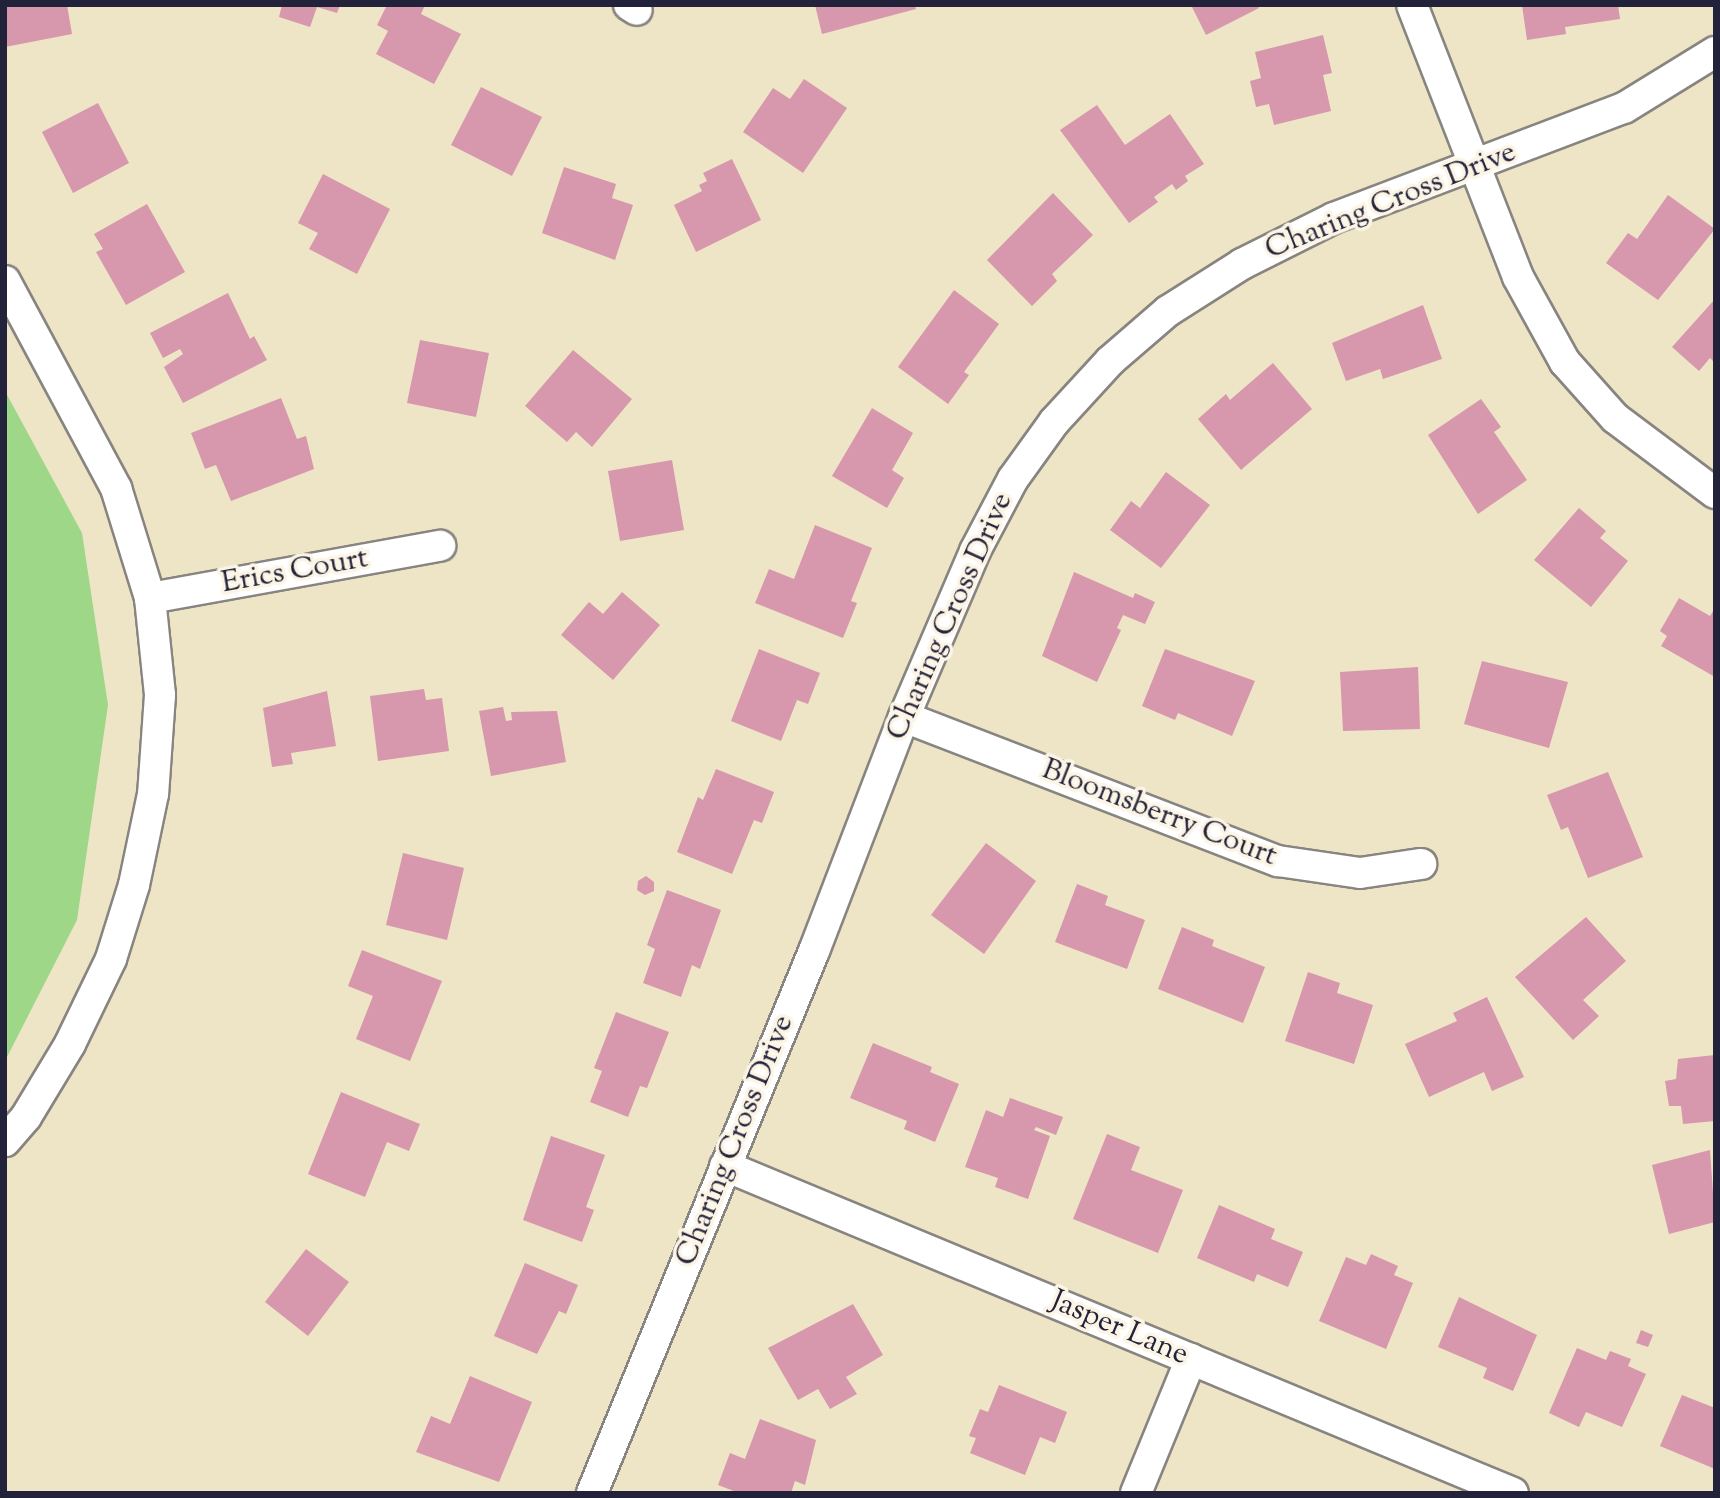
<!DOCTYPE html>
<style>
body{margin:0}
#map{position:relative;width:1720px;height:1498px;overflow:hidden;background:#ede5c6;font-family:"Sorts Mill Goudy",serif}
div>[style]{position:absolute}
.green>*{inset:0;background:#9fd789}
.building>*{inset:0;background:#d797ac}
.roads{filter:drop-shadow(2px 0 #888480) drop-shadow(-2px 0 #888480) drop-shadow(0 2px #888480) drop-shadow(0 -2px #888480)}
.street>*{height:30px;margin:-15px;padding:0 15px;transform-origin:15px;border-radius:15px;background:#fff}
span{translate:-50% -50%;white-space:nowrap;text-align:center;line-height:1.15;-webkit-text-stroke:7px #fcf5e5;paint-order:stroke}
.street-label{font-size:30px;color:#22223b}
.frame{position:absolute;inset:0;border:7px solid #22223b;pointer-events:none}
</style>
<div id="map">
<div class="green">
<i style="clip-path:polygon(5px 391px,82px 533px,108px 705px,77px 920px,5px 1061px)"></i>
</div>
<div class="building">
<i style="clip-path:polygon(5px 5px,67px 5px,72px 34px,5px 47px)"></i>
<i style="clip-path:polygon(282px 5px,340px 5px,337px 13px,317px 7px,310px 27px,279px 17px)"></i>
<i style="clip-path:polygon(387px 5px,425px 5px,421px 14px,461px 34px,434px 84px,376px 54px,388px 31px,377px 25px)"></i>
<i style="clip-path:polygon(815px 5px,915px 5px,916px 9px,822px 34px)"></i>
<i style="clip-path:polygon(1191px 5px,1257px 5px,1259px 8px,1206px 35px)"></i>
<i style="clip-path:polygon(1522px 5px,1618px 5px,1620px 19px,1565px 27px,1566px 34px,1527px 40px)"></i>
<i style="clip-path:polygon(1323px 35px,1332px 73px,1323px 75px,1331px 111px,1274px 125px,1269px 104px,1256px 107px,1250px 81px,1261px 78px,1255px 52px)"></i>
<i style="clip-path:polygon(804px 79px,847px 108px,803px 173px,743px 132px,773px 88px,790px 99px)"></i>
<i style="clip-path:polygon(481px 87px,542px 117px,512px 176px,451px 145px)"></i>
<i style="clip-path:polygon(98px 103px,129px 163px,73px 193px,42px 132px)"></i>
<i style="clip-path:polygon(1097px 105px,1125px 145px,1170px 114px,1204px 164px,1185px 176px,1188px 181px,1176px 190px,1172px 184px,1154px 197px,1158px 202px,1129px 223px,1060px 130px)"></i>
<i style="clip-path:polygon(732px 159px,761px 220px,696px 252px,674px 205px,702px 191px,699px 185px,707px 181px,703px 173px)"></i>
<i style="clip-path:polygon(564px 167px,616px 184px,612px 198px,633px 205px,615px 260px,542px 233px)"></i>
<i style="clip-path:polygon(323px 174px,390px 209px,357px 274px,309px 249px,318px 233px,298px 223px)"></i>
<i style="clip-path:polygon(1053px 193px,1093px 235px,1052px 274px,1057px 281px,1032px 306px,987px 260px)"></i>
<i style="clip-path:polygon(1668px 195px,1715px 229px,1658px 300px,1606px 263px,1628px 233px,1637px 239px)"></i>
<i style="clip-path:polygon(147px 204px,185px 272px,126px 305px,96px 252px,103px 249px,94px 234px)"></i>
<i style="clip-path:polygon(954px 290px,999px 324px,964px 372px,969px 375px,948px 404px,898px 367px)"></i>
<i style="clip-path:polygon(228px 293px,250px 339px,254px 336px,267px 360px,183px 403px,164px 367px,183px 354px,180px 349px,163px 358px,150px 333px)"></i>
<i style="clip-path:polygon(1715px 299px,1715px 363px,1710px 358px,1699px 371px,1672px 347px)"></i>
<i style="clip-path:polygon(1423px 305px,1442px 359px,1383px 379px,1380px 369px,1346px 381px,1332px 343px)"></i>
<i style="clip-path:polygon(420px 340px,489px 353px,476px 417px,407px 403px)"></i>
<i style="clip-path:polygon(573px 350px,632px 399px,592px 447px,576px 432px,567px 442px,525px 406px)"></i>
<i style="clip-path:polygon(1273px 363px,1312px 409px,1241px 470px,1198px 419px,1226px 394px,1230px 400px)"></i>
<i style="clip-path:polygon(281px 398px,297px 439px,306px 436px,314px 469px,231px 501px,216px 465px,205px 469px,191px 433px)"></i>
<i style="clip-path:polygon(1481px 399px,1501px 427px,1494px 432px,1527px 480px,1478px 514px,1428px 435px)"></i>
<i style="clip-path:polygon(872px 408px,913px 433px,892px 470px,904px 478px,887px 508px,832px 476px)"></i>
<i style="clip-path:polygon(672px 460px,684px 530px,620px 541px,608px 471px)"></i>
<i style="clip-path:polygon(1166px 472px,1210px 505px,1161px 568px,1110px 530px,1131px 501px,1140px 508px)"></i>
<i style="clip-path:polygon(1579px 508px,1606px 531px,1600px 538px,1628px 561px,1591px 607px,1534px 560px)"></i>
<i style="clip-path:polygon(815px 525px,872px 548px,851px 601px,857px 603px,843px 638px,755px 603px,769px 569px,794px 579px)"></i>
<i style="clip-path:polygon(1074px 572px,1133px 598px,1135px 593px,1155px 602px,1145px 624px,1123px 615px,1117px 628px,1121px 630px,1097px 682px,1042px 656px)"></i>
<i style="clip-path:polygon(622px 592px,660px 625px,613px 680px,561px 635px,589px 602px,603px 614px)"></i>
<i style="clip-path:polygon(1679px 598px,1710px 616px,1715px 608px,1715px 677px,1661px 646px,1667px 636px,1660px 631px)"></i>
<i style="clip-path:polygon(759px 649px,820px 673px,808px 704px,797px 700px,781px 741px,731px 721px)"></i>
<i style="clip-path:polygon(1165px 649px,1255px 681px,1232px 736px,1178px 713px,1175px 720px,1142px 706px)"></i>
<i style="clip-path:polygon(1482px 661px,1568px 682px,1549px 748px,1464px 724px)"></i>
<i style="clip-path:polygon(1418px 667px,1420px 729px,1343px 731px,1340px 672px)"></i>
<i style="clip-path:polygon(424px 689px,426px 700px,442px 698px,449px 751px,378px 761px,370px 696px)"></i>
<i style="clip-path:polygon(327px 691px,336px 746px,291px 753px,293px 764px,272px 767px,263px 708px)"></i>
<i style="clip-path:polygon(503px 707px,506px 721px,512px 720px,511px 712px,557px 711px,566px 762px,491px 776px,479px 711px)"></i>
<i style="clip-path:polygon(716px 769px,774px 792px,762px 823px,754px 820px,732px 874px,677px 852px,698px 797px,703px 800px)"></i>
<i style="clip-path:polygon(1608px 772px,1643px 857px,1588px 878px,1568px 827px,1561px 830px,1547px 795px)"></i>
<i style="clip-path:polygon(986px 843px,1036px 881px,984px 954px,931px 915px)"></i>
<i style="clip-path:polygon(403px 853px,464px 868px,447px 940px,386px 925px)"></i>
<i style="clip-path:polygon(646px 876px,654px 882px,654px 891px,645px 895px,637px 890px,638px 881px)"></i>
<i style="clip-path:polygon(1077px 884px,1108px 896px,1105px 905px,1145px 920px,1127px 969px,1055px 942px)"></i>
<i style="clip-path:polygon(667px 890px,721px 910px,700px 969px,692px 965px,681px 997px,643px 983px,655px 949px,647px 945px)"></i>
<i style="clip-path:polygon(1586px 917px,1626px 961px,1583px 1000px,1599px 1016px,1573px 1040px,1515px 977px)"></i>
<i style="clip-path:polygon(1182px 927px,1214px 940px,1212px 946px,1265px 967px,1243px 1023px,1158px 989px)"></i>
<i style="clip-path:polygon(362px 950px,442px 981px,410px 1061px,356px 1039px,373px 996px,348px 986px)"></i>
<i style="clip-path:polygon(1308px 972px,1340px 983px,1337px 993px,1373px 1005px,1354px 1064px,1285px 1041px)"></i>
<i style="clip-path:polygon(1487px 997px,1524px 1077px,1492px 1091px,1484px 1072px,1429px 1097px,1405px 1044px,1457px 1021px,1453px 1013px)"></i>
<i style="clip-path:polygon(616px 1012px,669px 1032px,647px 1088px,640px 1086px,628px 1117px,590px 1102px,602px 1071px,594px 1068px)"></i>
<i style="clip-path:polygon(873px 1043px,932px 1067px,930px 1072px,959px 1084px,935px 1142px,904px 1129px,907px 1121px,850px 1098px)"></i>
<i style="clip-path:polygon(1715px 1055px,1715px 1121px,1683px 1124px,1681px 1106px,1669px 1106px,1665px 1081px,1676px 1079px,1678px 1059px)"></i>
<i style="clip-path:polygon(341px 1092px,420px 1124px,409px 1151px,387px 1142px,365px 1197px,308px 1174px)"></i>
<i style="clip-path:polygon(1010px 1098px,1063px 1117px,1056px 1135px,1036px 1127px,1034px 1130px,1050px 1136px,1028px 1199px,995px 1187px,998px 1178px,965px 1167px,986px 1110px,1003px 1117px)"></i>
<i style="clip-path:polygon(1107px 1134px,1140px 1147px,1131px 1170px,1183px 1190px,1158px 1253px,1073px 1219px)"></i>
<i style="clip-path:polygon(551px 1136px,605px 1155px,586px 1207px,594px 1210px,582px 1242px,523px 1220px)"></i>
<i style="clip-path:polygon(1710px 1150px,1715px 1222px,1669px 1234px,1652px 1165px)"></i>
<i style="clip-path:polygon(1219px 1205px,1275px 1229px,1271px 1239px,1303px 1252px,1288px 1287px,1257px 1274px,1254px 1282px,1197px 1258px)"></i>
<i style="clip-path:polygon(306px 1249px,349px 1282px,308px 1336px,265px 1302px)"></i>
<i style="clip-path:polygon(1371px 1254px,1398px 1266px,1394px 1275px,1413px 1283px,1386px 1349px,1319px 1321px,1346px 1257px,1366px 1265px)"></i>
<i style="clip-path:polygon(525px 1263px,578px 1285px,566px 1314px,559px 1311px,537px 1354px,494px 1336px)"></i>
<i style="clip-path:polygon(1459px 1297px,1537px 1335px,1513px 1391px,1483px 1378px,1487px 1368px,1438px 1347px)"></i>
<i style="clip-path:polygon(853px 1304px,883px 1355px,846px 1377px,857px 1394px,830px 1409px,818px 1389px,798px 1400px,768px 1348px)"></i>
<i style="clip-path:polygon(1641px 1330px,1653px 1335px,1648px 1347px,1636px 1343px)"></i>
<i style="clip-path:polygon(1577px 1348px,1606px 1360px,1610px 1351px,1631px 1359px,1628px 1366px,1646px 1374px,1622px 1427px,1586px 1412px,1579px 1427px,1549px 1413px)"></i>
<i style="clip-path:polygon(470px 1376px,532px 1402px,499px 1482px,416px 1452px,431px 1416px,450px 1424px)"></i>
<i style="clip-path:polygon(999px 1385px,1067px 1412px,1055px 1443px,1040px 1437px,1025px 1475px,970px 1453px,976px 1438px,969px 1436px,980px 1409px,988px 1412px)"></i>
<i style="clip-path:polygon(1682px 1395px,1715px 1408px,1715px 1469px,1660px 1446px)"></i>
<i style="clip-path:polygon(760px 1419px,816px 1440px,805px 1485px,795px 1481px,791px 1493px,739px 1493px,718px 1485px,730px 1453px,745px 1459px)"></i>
</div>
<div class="roads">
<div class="street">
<i style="left:629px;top:5px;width:9px;rotate:32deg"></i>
<i style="left:1412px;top:5px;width:292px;rotate:68.7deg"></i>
<i style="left:1518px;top:277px;width:97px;rotate:61.1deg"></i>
<i style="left:1565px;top:362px;width:75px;rotate:48.2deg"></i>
<i style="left:1615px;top:418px;width:125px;rotate:36.9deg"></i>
<i style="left:5px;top:281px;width:235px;rotate:61.8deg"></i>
<i style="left:116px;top:488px;width:115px;rotate:72.8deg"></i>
<i style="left:150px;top:598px;width:98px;rotate:84.1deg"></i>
<i style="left:160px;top:695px;width:99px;rotate:94deg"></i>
<i style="left:153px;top:794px;width:93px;rotate:101.8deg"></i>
<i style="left:134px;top:885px;width:77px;rotate:107.3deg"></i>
<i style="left:111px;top:959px;width:94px;rotate:115.8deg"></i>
<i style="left:70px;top:1044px;width:85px;rotate:121.1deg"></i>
<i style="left:26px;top:1117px;width:32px;rotate:131deg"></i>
<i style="left:150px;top:598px;width:295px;rotate:-10.2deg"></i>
<i style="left:904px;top:717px;width:401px;rotate:21.1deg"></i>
<i style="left:1278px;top:861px;width:83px;rotate:8.3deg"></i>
<i style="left:1360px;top:873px;width:62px;rotate:-8.4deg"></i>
<i style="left:725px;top:1166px;width:853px;rotate:22.54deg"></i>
<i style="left:592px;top:1493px;width:586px;rotate:-67.73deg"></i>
<i style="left:814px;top:951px;width:251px;rotate:-69deg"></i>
<i style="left:904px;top:717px;width:181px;rotate:-66.8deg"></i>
<i style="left:975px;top:551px;width:81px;rotate:-62.2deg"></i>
<i style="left:1013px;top:479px;width:70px;rotate:-54.3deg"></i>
<i style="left:1054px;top:422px;width:83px;rotate:-47.4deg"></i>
<i style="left:1110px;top:361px;width:77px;rotate:-40.8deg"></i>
<i style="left:1168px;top:311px;width:88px;rotate:-32.4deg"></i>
<i style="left:1242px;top:264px;width:103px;rotate:-26.6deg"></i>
<i style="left:1334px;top:218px;width:310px;rotate:-20.8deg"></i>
<i style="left:1624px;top:108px;width:107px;rotate:-31.6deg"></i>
<i style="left:1136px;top:1493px;width:145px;rotate:-67.7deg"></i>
</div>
</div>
<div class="street-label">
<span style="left:1391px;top:202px;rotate:-22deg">Charing Cross Drive</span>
<span style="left:295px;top:572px;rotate:-10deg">Erics Court</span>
<span style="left:951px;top:617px;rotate:-66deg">Charing Cross Drive</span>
<span style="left:1159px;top:814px;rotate:21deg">Bloomsberry Court</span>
<span style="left:736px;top:1141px;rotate:-68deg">Charing Cross Drive</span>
<span style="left:1119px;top:1329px;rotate:23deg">Jasper Lane</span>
</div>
<div class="frame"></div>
</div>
